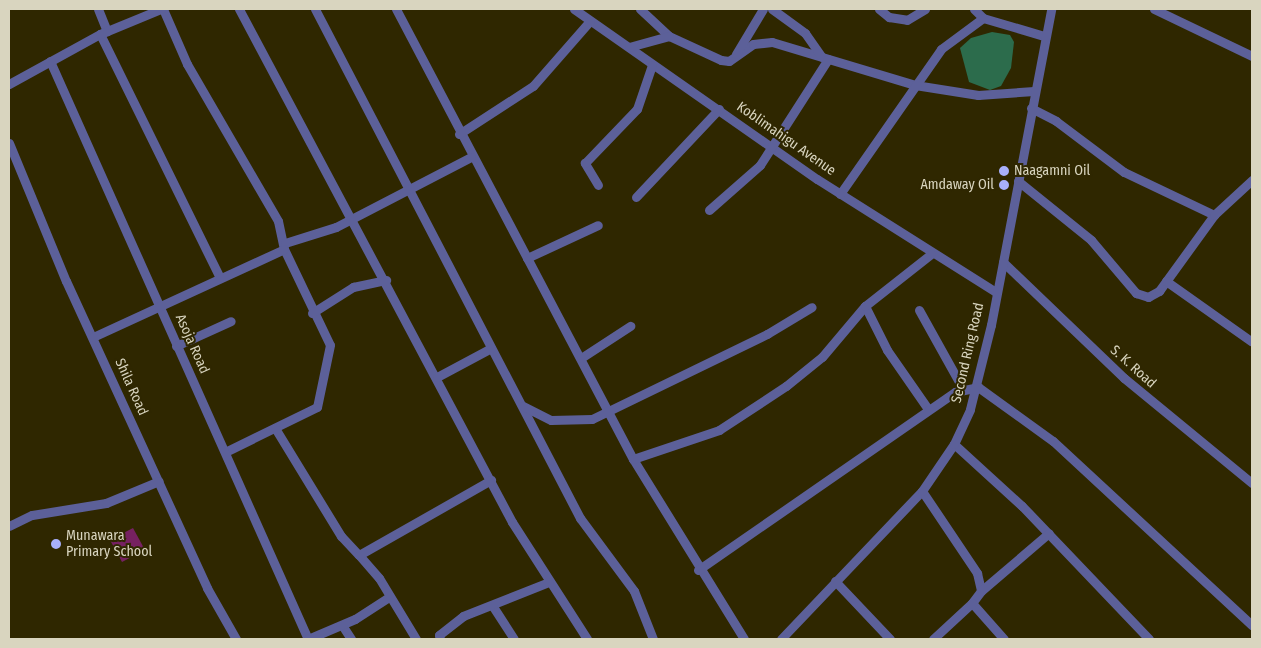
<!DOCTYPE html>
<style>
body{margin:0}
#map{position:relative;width:1261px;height:648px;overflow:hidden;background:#2f2700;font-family:"Fira Sans Condensed",sans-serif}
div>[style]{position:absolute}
.forest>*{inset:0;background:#2c6c4c}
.building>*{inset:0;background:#762161}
.minor>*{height:9px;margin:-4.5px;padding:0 4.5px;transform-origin:4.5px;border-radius:4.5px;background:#5c6099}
.dots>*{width:14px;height:14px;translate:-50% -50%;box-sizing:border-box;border:2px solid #2f2700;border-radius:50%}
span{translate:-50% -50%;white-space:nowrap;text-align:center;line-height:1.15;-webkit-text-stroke:4px #2f2700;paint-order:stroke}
.street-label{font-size:14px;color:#d9d5bf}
.poi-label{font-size:14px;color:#d9d5bf}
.left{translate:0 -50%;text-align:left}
.right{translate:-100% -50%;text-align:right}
.frame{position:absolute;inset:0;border:10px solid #d9d5bf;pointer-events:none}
</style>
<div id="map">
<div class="forest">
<i style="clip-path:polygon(992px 32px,1010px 35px,1014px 42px,1011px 68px,1001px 86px,990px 90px,969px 82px,960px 48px,971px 38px)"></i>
</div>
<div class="building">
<i style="clip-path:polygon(133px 528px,145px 550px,122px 562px,110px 540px)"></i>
</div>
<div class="minor">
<i style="left:98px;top:9px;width:24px;rotate:68deg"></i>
<i style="left:163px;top:9px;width:60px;rotate:66.4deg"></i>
<i style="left:187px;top:64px;width:181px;rotate:59.9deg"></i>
<i style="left:278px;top:221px;width:29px;rotate:78deg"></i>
<i style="left:284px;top:249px;width:106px;rotate:64.4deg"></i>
<i style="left:330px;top:345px;width:63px;rotate:101.8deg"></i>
<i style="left:317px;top:407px;width:102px;rotate:153.9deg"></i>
<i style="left:239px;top:9px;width:581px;rotate:61.98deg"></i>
<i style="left:512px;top:522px;width:139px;rotate:57.3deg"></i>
<i style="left:315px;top:9px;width:574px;rotate:62.5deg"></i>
<i style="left:580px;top:518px;width:91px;rotate:53.5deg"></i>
<i style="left:634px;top:591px;width:52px;rotate:68.4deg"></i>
<i style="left:396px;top:9px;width:509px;rotate:62.23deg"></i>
<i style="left:633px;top:459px;width:211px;rotate:58.3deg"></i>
<i style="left:574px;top:9px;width:297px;rotate:35deg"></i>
<i style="left:817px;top:179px;width:212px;rotate:32.3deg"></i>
<i style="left:640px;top:9px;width:40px;rotate:43deg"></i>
<i style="left:669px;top:36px;width:57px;rotate:24.8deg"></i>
<i style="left:721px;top:60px;width:8px;rotate:7deg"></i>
<i style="left:729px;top:61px;width:29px;rotate:-35deg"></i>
<i style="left:753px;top:44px;width:19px;rotate:-6deg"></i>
<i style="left:772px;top:42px;width:149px;rotate:16.7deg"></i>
<i style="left:915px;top:85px;width:64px;rotate:9deg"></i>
<i style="left:978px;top:95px;width:56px;rotate:-4.1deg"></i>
<i style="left:772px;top:9px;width:41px;rotate:36deg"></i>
<i style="left:805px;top:33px;width:29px;rotate:55deg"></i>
<i style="left:879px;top:9px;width:13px;rotate:39deg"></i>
<i style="left:889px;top:17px;width:18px;rotate:9deg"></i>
<i style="left:907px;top:20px;width:21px;rotate:-31deg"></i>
<i style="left:974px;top:9px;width:13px;rotate:45deg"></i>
<i style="left:1154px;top:9px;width:109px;rotate:25.6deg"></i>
<i style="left:100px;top:34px;width:272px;rotate:63.8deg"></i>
<i style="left:629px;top:47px;width:41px;rotate:-15.4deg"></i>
<i style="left:736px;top:54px;width:52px;rotate:-59deg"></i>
<i style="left:50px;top:61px;width:633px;rotate:65.95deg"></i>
<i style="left:9px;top:84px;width:104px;rotate:-28.8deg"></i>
<i style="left:100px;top:34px;width:66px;rotate:-22.3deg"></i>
<i style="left:1031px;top:108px;width:28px;rotate:27deg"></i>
<i style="left:1056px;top:121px;width:85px;rotate:36.9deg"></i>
<i style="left:1124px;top:172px;width:100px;rotate:25.5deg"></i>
<i style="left:459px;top:134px;width:88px;rotate:-33deg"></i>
<i style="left:533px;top:86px;width:86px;rotate:-48.8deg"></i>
<i style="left:9px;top:143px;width:149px;rotate:67.6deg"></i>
<i style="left:66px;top:281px;width:338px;rotate:65.3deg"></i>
<i style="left:207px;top:588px;width:59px;rotate:60.4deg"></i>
<i style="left:1018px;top:181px;width:94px;rotate:38.9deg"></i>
<i style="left:1091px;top:240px;width:70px;rotate:49.7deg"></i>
<i style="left:1136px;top:293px;width:13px;rotate:18deg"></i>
<i style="left:1148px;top:297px;width:13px;rotate:-29deg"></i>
<i style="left:1159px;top:291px;width:94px;rotate:-54.1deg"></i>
<i style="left:1214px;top:215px;width:52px;rotate:-42.6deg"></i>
<i style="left:598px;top:185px;width:26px;rotate:-121deg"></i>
<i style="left:585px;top:163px;width:75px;rotate:-46.1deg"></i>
<i style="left:637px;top:109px;width:46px;rotate:-71.2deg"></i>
<i style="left:840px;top:194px;width:177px;rotate:-55.1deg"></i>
<i style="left:941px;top:49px;width:52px;rotate:-36.4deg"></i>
<i style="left:983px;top:18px;width:64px;rotate:16.4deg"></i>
<i style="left:636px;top:197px;width:121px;rotate:-46.7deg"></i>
<i style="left:709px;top:210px;width:68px;rotate:-41.4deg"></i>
<i style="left:760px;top:165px;width:126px;rotate:-57.3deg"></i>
<i style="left:285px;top:243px;width:53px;rotate:-17.4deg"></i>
<i style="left:336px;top:227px;width:152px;rotate:-27.4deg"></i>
<i style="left:527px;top:258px;width:78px;rotate:-24.9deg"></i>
<i style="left:1003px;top:262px;width:168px;rotate:43.8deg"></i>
<i style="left:1124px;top:378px;width:166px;rotate:39.4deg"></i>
<i style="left:1166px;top:281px;width:105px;rotate:35.3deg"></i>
<i style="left:865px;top:306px;width:49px;rotate:63.4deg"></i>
<i style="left:887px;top:350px;width:72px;rotate:55.2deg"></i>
<i style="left:919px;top:310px;width:90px;rotate:60.9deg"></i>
<i style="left:312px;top:313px;width:49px;rotate:-32.4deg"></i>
<i style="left:353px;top:287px;width:34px;rotate:-12deg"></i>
<i style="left:93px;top:337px;width:210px;rotate:-24.7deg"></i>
<i style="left:176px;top:346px;width:60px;rotate:-24.4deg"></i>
<i style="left:581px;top:358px;width:59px;rotate:-33.1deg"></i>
<i style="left:437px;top:377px;width:61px;rotate:-28.2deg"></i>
<i style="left:523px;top:406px;width:31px;rotate:27deg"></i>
<i style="left:551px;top:420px;width:41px;rotate:-1.4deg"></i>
<i style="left:592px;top:419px;width:195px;rotate:-25.9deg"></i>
<i style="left:767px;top:334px;width:52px;rotate:-31deg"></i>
<i style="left:275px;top:428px;width:127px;rotate:58.6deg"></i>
<i style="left:341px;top:536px;width:26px;rotate:47deg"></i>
<i style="left:954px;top:444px;width:92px;rotate:42.4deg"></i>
<i style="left:1022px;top:506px;width:184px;rotate:46.3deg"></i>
<i style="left:633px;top:459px;width:91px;rotate:-18.6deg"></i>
<i style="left:719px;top:430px;width:80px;rotate:-33.3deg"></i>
<i style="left:786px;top:386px;width:46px;rotate:-38.9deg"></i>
<i style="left:822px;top:357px;width:67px;rotate:-49.9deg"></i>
<i style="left:865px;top:306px;width:84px;rotate:-38.2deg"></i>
<i style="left:922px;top:491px;width:99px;rotate:56.1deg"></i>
<i style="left:977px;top:573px;width:18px;rotate:77deg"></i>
<i style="left:981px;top:591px;width:15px;rotate:127deg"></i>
<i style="left:972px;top:603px;width:48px;rotate:48.4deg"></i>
<i style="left:9px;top:526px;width:25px;rotate:-26deg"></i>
<i style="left:32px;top:515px;width:75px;rotate:-9.2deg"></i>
<i style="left:106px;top:503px;width:57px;rotate:-22.5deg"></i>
<i style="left:698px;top:570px;width:313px;rotate:-34.7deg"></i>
<i style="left:955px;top:392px;width:24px;rotate:-12deg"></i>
<i style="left:978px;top:387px;width:92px;rotate:35.8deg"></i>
<i style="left:1053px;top:441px;width:271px;rotate:42.8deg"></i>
<i style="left:835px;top:581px;width:80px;rotate:46.5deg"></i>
<i style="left:981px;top:591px;width:89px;rotate:-40.5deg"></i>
<i style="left:492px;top:605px;width:40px;rotate:57.1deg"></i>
<i style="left:342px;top:625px;width:17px;rotate:57deg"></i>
<i style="left:308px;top:639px;width:51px;rotate:-23.1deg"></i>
<i style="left:355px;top:619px;width:40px;rotate:-32.9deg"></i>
<i style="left:416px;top:639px;width:71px;rotate:-121.2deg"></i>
<i style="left:379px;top:578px;width:30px;rotate:-131deg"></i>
<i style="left:359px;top:555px;width:152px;rotate:-29.6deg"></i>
<i style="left:440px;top:639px;width:4px;rotate:-104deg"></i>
<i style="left:439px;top:635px;width:31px;rotate:-38deg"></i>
<i style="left:463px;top:616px;width:92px;rotate:-21.6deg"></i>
<i style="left:781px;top:639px;width:204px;rotate:-46.4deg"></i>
<i style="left:922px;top:491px;width:57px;rotate:-55.8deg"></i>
<i style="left:954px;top:444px;width:38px;rotate:-65deg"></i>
<i style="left:970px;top:409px;width:87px;rotate:-76deg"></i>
<i style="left:991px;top:325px;width:322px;rotate:-79.2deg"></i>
<i style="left:933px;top:639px;width:53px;rotate:-42.7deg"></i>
</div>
<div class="dots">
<i style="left:1004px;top:171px;background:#a8b0fc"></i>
<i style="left:1004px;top:185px;background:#a8b0fc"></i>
<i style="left:56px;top:544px;background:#a8b0fc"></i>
</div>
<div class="street-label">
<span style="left:786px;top:139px;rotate:35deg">Koblimahigu Avenue</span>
<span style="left:192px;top:344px;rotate:66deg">Asoja Road</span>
<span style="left:968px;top:353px;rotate:-77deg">Second Ring Road</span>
<span style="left:1133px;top:367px;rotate:42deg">S. K. Road</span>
<span style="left:131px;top:387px;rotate:66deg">Shila Road</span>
</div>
<div class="poi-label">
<span class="left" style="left:1014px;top:171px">Naagamni Oil</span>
<span class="right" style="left:994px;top:185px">Amdaway Oil</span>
<span class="left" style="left:66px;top:544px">Munawara<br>Primary School</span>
</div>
<div class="frame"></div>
</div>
